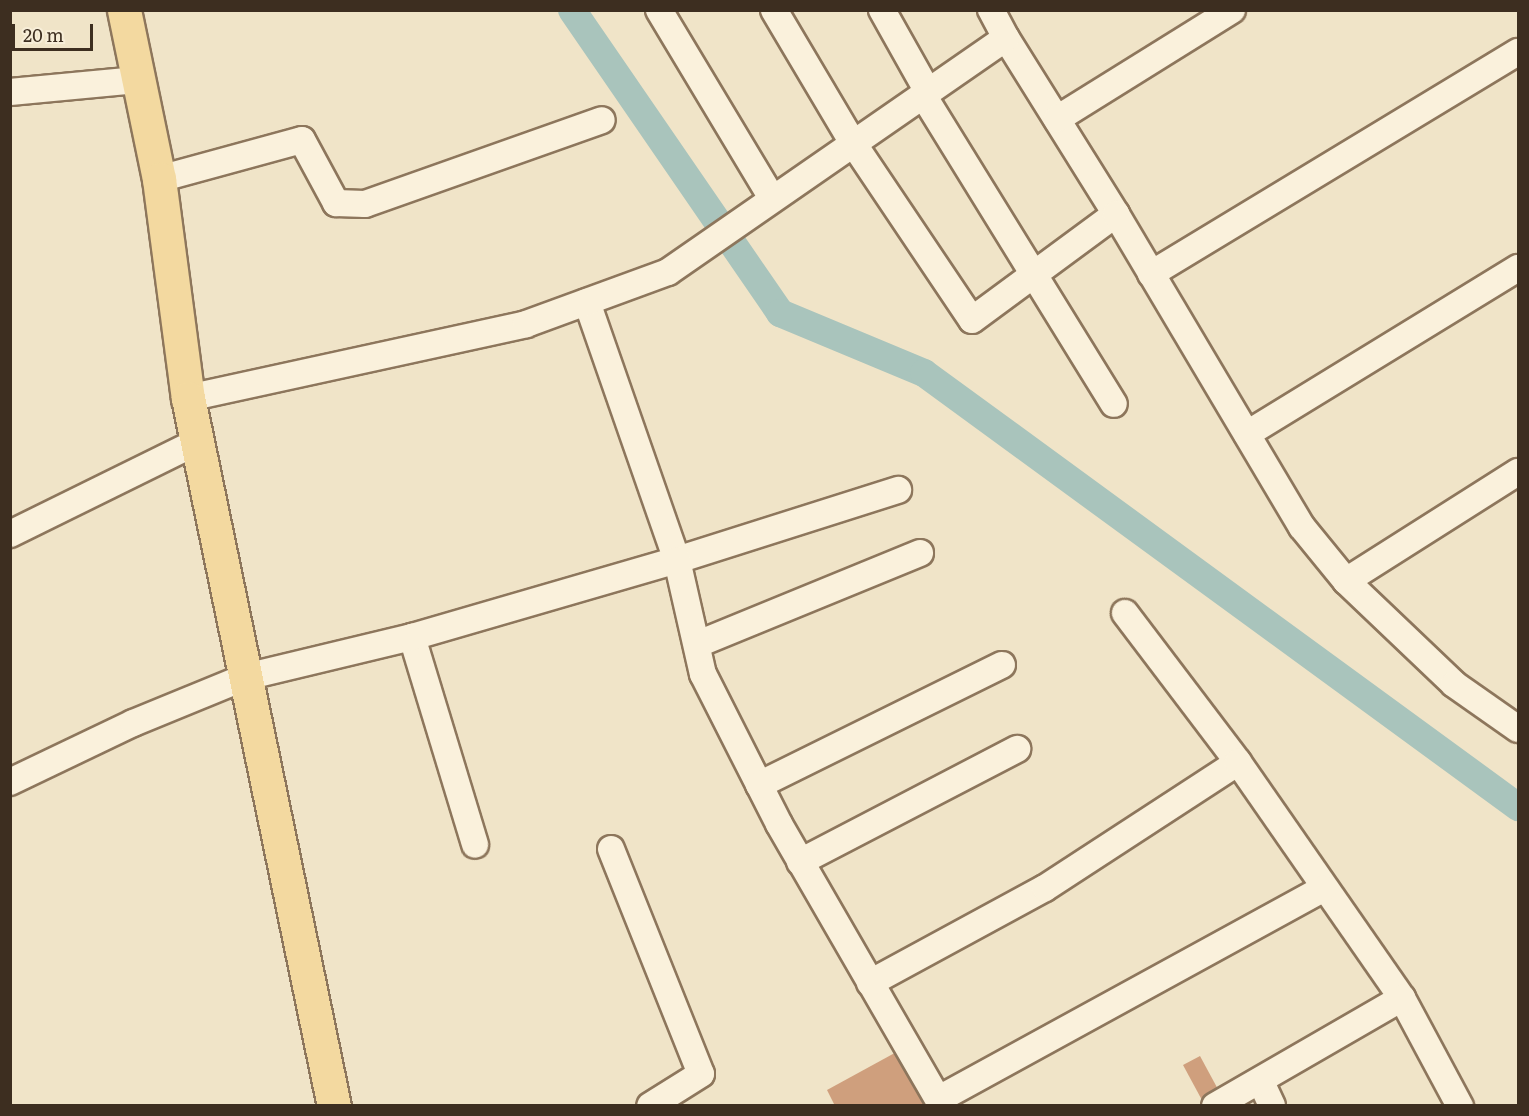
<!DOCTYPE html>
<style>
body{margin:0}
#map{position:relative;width:1529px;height:1116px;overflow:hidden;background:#f0e4c8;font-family:Literata,serif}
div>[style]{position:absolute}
.canal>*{height:28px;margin:-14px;padding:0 14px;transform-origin:14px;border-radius:14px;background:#a9c4bc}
.building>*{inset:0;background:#cf9f7d}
.roads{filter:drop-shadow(2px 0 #8d765c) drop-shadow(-2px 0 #8d765c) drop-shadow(0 2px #8d765c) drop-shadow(0 -2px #8d765c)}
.minor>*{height:26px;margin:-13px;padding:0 13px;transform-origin:13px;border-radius:13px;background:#faf1dc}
.primary>*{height:33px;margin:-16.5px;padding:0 16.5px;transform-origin:16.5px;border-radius:16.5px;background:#f3d9a0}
span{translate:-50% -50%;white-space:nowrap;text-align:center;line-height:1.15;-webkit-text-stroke:6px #f7eed8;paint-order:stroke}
.frame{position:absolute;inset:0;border:12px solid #3d2e20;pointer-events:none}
.scale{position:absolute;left:12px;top:24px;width:81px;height:27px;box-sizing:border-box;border:3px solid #3d2e20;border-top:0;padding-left:8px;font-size:18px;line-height:21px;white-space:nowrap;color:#3d2e20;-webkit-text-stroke:4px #f7eed8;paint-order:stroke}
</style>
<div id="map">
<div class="canal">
<i style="left:572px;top:10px;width:368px;rotate:55.5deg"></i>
<i style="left:780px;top:313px;width:156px;rotate:22.6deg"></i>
<i style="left:924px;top:373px;width:736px;rotate:36.15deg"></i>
</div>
<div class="building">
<i style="clip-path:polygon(902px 1049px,932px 1106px,835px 1106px,827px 1090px)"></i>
<i style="clip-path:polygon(1200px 1056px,1220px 1093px,1203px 1102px,1183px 1065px)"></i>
</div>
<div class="roads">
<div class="minor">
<i style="left:659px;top:10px;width:219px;rotate:59deg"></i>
<i style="left:774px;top:10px;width:155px;rotate:59.3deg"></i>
<i style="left:853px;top:143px;width:213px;rotate:56.1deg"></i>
<i style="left:972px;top:320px;width:179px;rotate:-36.4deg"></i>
<i style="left:1116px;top:214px;width:208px;rotate:-122deg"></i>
<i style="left:882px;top:10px;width:94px;rotate:60.7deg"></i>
<i style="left:10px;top:92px;width:128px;rotate:-5.4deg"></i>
<i style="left:923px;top:95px;width:363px;rotate:58.3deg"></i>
<i style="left:1057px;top:119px;width:206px;rotate:-31.9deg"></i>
<i style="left:159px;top:179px;width:148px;rotate:-15.3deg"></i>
<i style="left:302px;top:140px;width:72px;rotate:61.6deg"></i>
<i style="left:336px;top:203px;width:29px;rotate:2deg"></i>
<i style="left:365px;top:204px;width:251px;rotate:-19.5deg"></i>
<i style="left:1116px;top:214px;width:364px;rotate:59.3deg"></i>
<i style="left:1302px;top:527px;width:70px;rotate:50.8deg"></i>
<i style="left:1346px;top:581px;width:149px;rotate:43.6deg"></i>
<i style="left:1454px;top:684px;width:78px;rotate:35.1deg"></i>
<i style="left:1151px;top:274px;width:429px;rotate:-31.2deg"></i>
<i style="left:587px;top:302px;width:273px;rotate:70.8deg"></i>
<i style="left:677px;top:560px;width:232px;rotate:-17.6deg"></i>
<i style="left:188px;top:398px;width:346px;rotate:-12.3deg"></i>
<i style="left:526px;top:324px;width:151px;rotate:-20.1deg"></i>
<i style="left:668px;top:272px;width:411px;rotate:-34.7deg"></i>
<i style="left:1006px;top:38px;width:32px;rotate:-118deg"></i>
<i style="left:1247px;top:434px;width:318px;rotate:-31.5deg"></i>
<i style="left:10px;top:534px;width:208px;rotate:-26.2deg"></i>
<i style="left:1346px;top:581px;width:204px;rotate:-32.4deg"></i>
<i style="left:1125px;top:613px;width:187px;rotate:52.8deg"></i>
<i style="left:412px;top:637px;width:217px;rotate:73.1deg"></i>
<i style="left:698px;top:644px;width:240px;rotate:-22.3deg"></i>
<i style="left:10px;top:782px;width:136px;rotate:-25.6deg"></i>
<i style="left:133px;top:723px;width:121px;rotate:-22.3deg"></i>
<i style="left:245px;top:677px;width:172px;rotate:-13.5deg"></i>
<i style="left:412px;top:637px;width:276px;rotate:-16.2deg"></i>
<i style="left:677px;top:560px;width:117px;rotate:77.2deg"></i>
<i style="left:703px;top:674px;width:168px;rotate:63.1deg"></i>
<i style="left:779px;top:824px;width:326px;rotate:60deg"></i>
<i style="left:759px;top:785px;width:271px;rotate:-26.3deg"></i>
<i style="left:611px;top:849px;width:242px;rotate:68.2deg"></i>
<i style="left:701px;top:1074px;width:60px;rotate:147.9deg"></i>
<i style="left:800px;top:862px;width:245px;rotate:-27.5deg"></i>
<i style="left:870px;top:983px;width:199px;rotate:-28.5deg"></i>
<i style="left:1045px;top:888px;width:230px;rotate:-33.1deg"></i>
<i style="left:1238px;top:762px;width:287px;rotate:55.2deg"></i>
<i style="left:1402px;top:998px;width:123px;rotate:61.8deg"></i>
<i style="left:1261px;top:1082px;width:26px;rotate:65deg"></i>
<i style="left:939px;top:1099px;width:438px;rotate:-28.7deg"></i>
<i style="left:1215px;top:1106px;width:216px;rotate:-30deg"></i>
</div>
<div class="primary">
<i style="left:124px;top:10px;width:173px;rotate:78.3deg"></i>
<i style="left:159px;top:179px;width:221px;rotate:82.5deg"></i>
<i style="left:188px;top:398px;width:723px;rotate:78.35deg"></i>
</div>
</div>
<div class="frame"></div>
<div class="scale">20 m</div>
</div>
